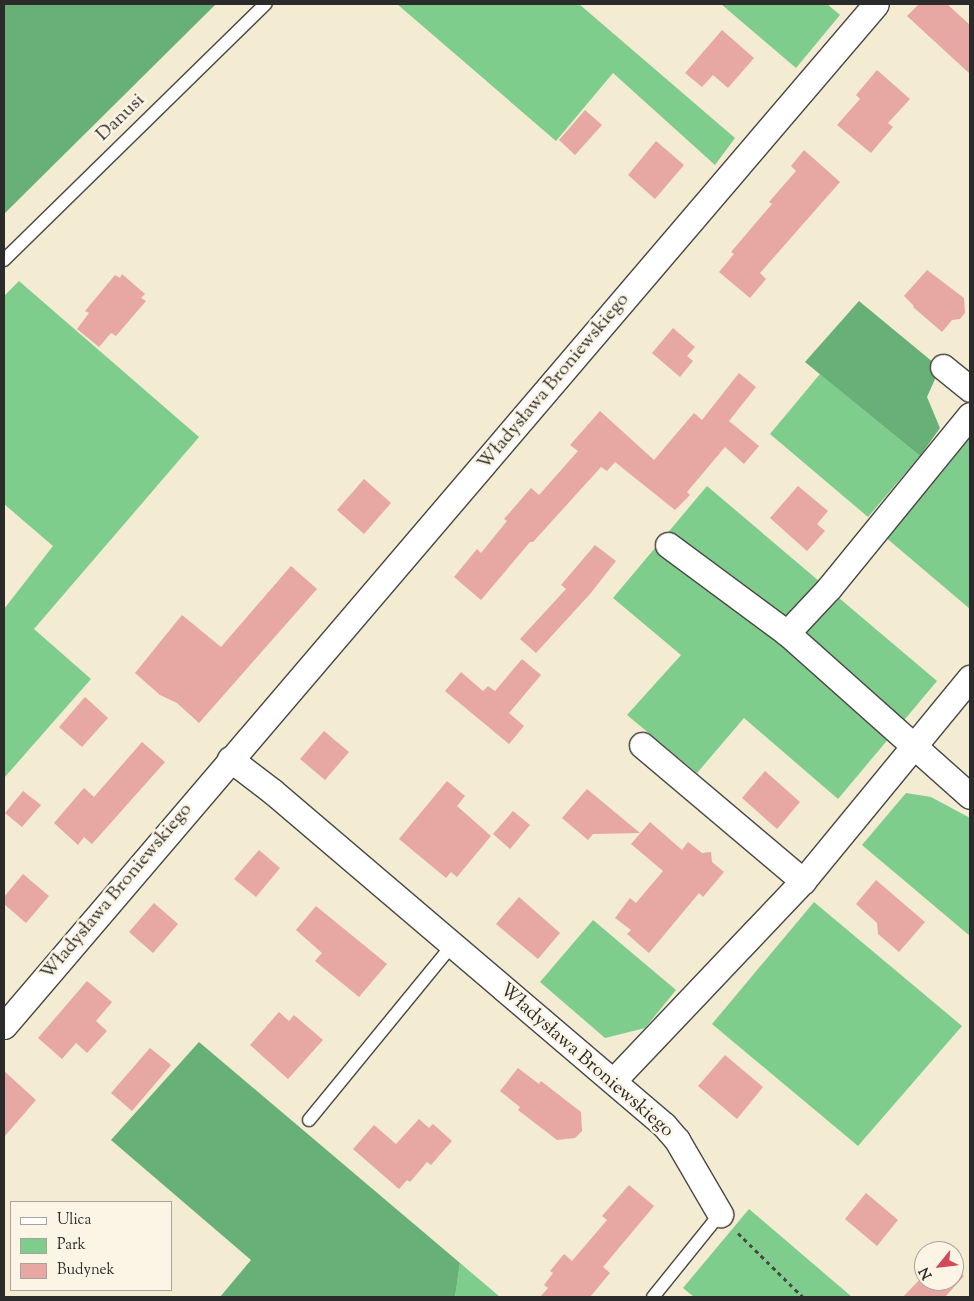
<!DOCTYPE html>
<meta charset="utf-8">
<style>
body{margin:0}
#map{position:relative;width:974px;height:1301px;overflow:hidden;background:#f3ebd2;font-family:"Sorts Mill Goudy",serif}
div>[style]{position:absolute}
.green>*{inset:0;background:#7fcd8c}
.forest>*{inset:0;background:#67b078}
.building>*{inset:0;background:#e7a7a2}
.path>*{height:3px;margin-top:-1.5px;transform-origin:0;background:repeating-linear-gradient(90deg,#494844 0 4px,transparent 0 8px)}
.roads{filter:drop-shadow(1px 0 #494844) drop-shadow(-1px 0 #494844) drop-shadow(0 1px #494844) drop-shadow(0 -1px #494844)}
.service>*{height:12px;margin:-6px;padding:0 6px;transform-origin:6px;border-radius:6px;background:#fff}
.minor>*{height:25px;margin:-12.5px;padding:0 12.5px;transform-origin:12.5px;border-radius:12.5px;background:#fff}
span{translate:-50% -50%;white-space:nowrap;text-align:center;line-height:1.15;-webkit-text-stroke:5px #fcf5e5;paint-order:stroke}
.street-label{font-size:19px;color:#2b2b2b}
.frame{position:absolute;inset:0;border:5px solid #2b2b2b;pointer-events:none}
.legend{position:absolute;left:10px;top:1201px;width:162px;height:90px;box-sizing:border-box;background:#fcf5e5;border:1px solid #a8a49b;margin:0;padding:6px 9px;list-style:none;font-size:15px;color:#2b2b2b}
.legend li{display:flex;align-items:center;gap:10px;height:25px}
.legend b{width:25px;border:1px solid #a8a49b}
.north{position:absolute;left:914px;top:1241px;width:50px;height:50px;box-sizing:border-box;background:#fcf5e5;border:1px solid #a8a49b;border-radius:50%;rotate:241deg;font-size:14px;font-weight:700;line-height:20px;text-align:center;color:#2b2b2b}
.north::after{content:'';display:block;margin:auto;width:18px;height:22px;background:#d1495b;clip-path:polygon(50% 0,100% 100%,50% 72%,0 100%)}
</style>
<div id="map">
<div class="green">
<i style="clip-path:polygon(397px 4px,579px 4px,735px 138px,715px 165px,613px 73px,556px 141px)"></i>
<i style="clip-path:polygon(721px 4px,827px 4px,840px 15px,796px 68px)"></i>
<i style="clip-path:polygon(19px 281px,199px 437px,34px 629px,91px 679px,4px 778px,4px 609px,53px 546px,4px 504px,4px 296px)"></i>
<i style="clip-path:polygon(820px 374px,920px 456px,868px 517px,770px 434px)"></i>
<i style="clip-path:polygon(970px 436px,970px 609px,884px 536px)"></i>
<i style="clip-path:polygon(707px 486px,937px 681px,838px 799px,744px 718px,697px 773px,627px 715px,681px 655px,613px 598px)"></i>
<i style="clip-path:polygon(906px 793px,931px 797px,970px 818px,970px 936px,862px 845px)"></i>
<i style="clip-path:polygon(814px 902px,962px 1026px,858px 1146px,712px 1024px)"></i>
<i style="clip-path:polygon(593px 920px,676px 990px,645px 1028px,605px 1038px,540px 982px)"></i>
<i style="clip-path:polygon(749px 1209px,852px 1297px,694px 1297px,683px 1288px)"></i>
<i style="clip-path:polygon(460px 1263px,500px 1297px,455px 1297px)"></i>
</div>
<div class="forest">
<i style="clip-path:polygon(4px 4px,216px 4px,4px 214px)"></i>
<i style="clip-path:polygon(859px 301px,940px 368px,927px 397px,940px 428px,920px 456px,805px 362px)"></i>
<i style="clip-path:polygon(199px 1042px,460px 1263px,455px 1297px,220px 1297px,251px 1260px,111px 1140px)"></i>
</div>
<div class="building">
<i style="clip-path:polygon(919px 4px,947px 4px,970px 25px,970px 74px,907px 16px)"></i>
<i style="clip-path:polygon(722px 30px,754px 58px,728px 88px,713px 75px,702px 87px,685px 73px)"></i>
<i style="clip-path:polygon(877px 70px,910px 99px,888px 123px,893px 127px,871px 153px,837px 125px,860px 99px,856px 95px)"></i>
<i style="clip-path:polygon(585px 110px,602px 125px,575px 155px,559px 140px)"></i>
<i style="clip-path:polygon(656px 141px,684px 165px,655px 199px,628px 175px)"></i>
<i style="clip-path:polygon(804px 150px,840px 182px,760px 273px,766px 279px,750px 298px,719px 272px,734px 254px,731px 252px,772px 204px,769px 202px,796px 171px,791px 166px)"></i>
<i style="clip-path:polygon(927px 270px,964px 298px,965px 313px,960px 319px,952px 320px,942px 332px,913px 307px,914px 306px,904px 296px)"></i>
<i style="clip-path:polygon(122px 274px,145px 294px,141px 298px,146px 301px,116px 336px,111px 333px,99px 347px,77px 329px,89px 313px,85px 311px,115px 275px,120px 278px)"></i>
<i style="clip-path:polygon(673px 328px,695px 347px,687px 356px,693px 361px,680px 377px,652px 353px)"></i>
<i style="clip-path:polygon(739px 373px,756px 387px,729px 421px,759px 446px,744px 464px,725px 447px,687px 492px,690px 495px,675px 510px,615px 462px,607px 471px,601px 467px,533px 542px,530px 542px,481px 600px,454px 577px,477px 549px,481px 553px,507px 521px,504px 519px,531px 488px,539px 495px,578px 451px,570px 445px,600px 411px,654px 460px,694px 413px,702px 420px)"></i>
<i style="clip-path:polygon(364px 479px,391px 503px,364px 534px,337px 510px)"></i>
<i style="clip-path:polygon(798px 486px,828px 511px,817px 524px,825px 531px,807px 551px,770px 518px)"></i>
<i style="clip-path:polygon(595px 545px,616px 561px,590px 594px,536px 653px,520px 639px,566px 589px,561px 585px)"></i>
<i style="clip-path:polygon(291px 566px,317px 589px,199px 723px,177px 703px,160px 695px,135px 673px,182px 615px,221px 647px)"></i>
<i style="clip-path:polygon(522px 659px,541px 675px,509px 713px,524px 726px,509px 744px,445px 691px,461px 672px,483px 691px,488px 686px,495px 691px)"></i>
<i style="clip-path:polygon(85px 697px,108px 718px,82px 747px,59px 727px)"></i>
<i style="clip-path:polygon(324px 731px,349px 752px,325px 780px,300px 759px)"></i>
<i style="clip-path:polygon(142px 742px,165px 762px,92px 844px,84px 837px,78px 845px,54px 823px,84px 788px,94px 797px)"></i>
<i style="clip-path:polygon(765px 771px,800px 802px,777px 829px,742px 798px)"></i>
<i style="clip-path:polygon(447px 781px,465px 796px,457px 806px,491px 836px,457px 877px,451px 872px,446px 878px,399px 839px)"></i>
<i style="clip-path:polygon(587px 789px,640px 833px,593px 834px,588px 840px,562px 818px)"></i>
<i style="clip-path:polygon(23px 791px,41px 805px,22px 827px,5px 813px)"></i>
<i style="clip-path:polygon(513px 811px,530px 825px,510px 849px,493px 834px)"></i>
<i style="clip-path:polygon(650px 822px,682px 850px,688px 842px,702px 853px,711px 852px,712px 862px,724px 872px,703px 897px,699px 893px,649px 953px,627px 934px,631px 930px,615px 918px,630px 898px,636px 903px,663px 871px,631px 844px)"></i>
<i style="clip-path:polygon(259px 850px,280px 868px,256px 897px,234px 879px)"></i>
<i style="clip-path:polygon(23px 874px,49px 896px,26px 923px,4px 904px,4px 897px)"></i>
<i style="clip-path:polygon(876px 880px,925px 922px,899px 952px,878px 934px,877px 923px,856px 904px)"></i>
<i style="clip-path:polygon(519px 897px,560px 933px,538px 959px,496px 924px)"></i>
<i style="clip-path:polygon(154px 903px,178px 924px,153px 953px,129px 932px)"></i>
<i style="clip-path:polygon(316px 906px,387px 964px,359px 997px,315px 961px,322px 953px,296px 930px)"></i>
<i style="clip-path:polygon(87px 981px,112px 1002px,96px 1021px,107px 1031px,87px 1053px,76px 1043px,62px 1059px,38px 1038px)"></i>
<i style="clip-path:polygon(279px 1012px,289px 1021px,294px 1015px,323px 1040px,288px 1079px,250px 1045px)"></i>
<i style="clip-path:polygon(150px 1048px,171px 1065px,132px 1111px,111px 1093px)"></i>
<i style="clip-path:polygon(725px 1055px,763px 1087px,737px 1119px,698px 1086px)"></i>
<i style="clip-path:polygon(518px 1068px,539px 1084px,541px 1081px,581px 1112px,582px 1131px,575px 1138px,557px 1140px,518px 1110px,520px 1107px,500px 1091px)"></i>
<i style="clip-path:polygon(4px 1071px,36px 1100px,4px 1137px)"></i>
<i style="clip-path:polygon(419px 1119px,429px 1128px,433px 1124px,452px 1141px,431px 1165px,427px 1162px,410px 1182px,407px 1180px,399px 1189px,353px 1149px,374px 1125px,396px 1144px)"></i>
<i style="clip-path:polygon(629px 1185px,654px 1206px,603px 1267px,610px 1273px,590px 1297px,540px 1297px,548px 1288px,544px 1285px,553px 1273px,550px 1271px,564px 1254px,572px 1261px,607px 1220px,602px 1216px)"></i>
<i style="clip-path:polygon(866px 1193px,898px 1220px,877px 1246px,845px 1219px)"></i>
<i style="clip-path:polygon(954px 1266px,964px 1276px,945px 1297px,903px 1297px,924px 1275px,924px 1281px,954px 1281px)"></i>
</div>
<div class="path">
<i style="left:738px;top:1233px;width:91px;rotate:44.6deg"></i>
</div>
<div class="roads">
<div class="service">
<i style="left:4px;top:260px;width:366px;rotate:-44.4deg"></i>
<i style="left:309px;top:1120px;width:226px;rotate:-50.7deg"></i>
<i style="left:653px;top:1297px;width:107px;rotate:-51.1deg"></i>
</div>
<div class="minor">
<i style="left:943px;top:367px;width:35px;rotate:39deg"></i>
<i style="left:668px;top:545px;width:148px;rotate:36.5deg"></i>
<i style="left:787px;top:633px;width:245px;rotate:41.7deg"></i>
<i style="left:787px;top:633px;width:62px;rotate:-47deg"></i>
<i style="left:829px;top:588px;width:223px;rotate:-50.8deg"></i>
<i style="left:642px;top:745px;width:211px;rotate:40.2deg"></i>
<i style="left:230px;top:759px;width:53px;rotate:37.3deg"></i>
<i style="left:272px;top:791px;width:515px;rotate:40.43deg"></i>
<i style="left:664px;top:1125px;width:20px;rotate:49deg"></i>
<i style="left:677px;top:1140px;width:86px;rotate:59.8deg"></i>
<i style="left:4px;top:1026px;width:1343px;rotate:-49.53deg"></i>
<i style="left:614px;top:1080px;width:274px;rotate:-46.5deg"></i>
<i style="left:803px;top:881px;width:263px;rotate:-50.6deg"></i>
</div>
</div>
<div class="street-label">
<span style="left:121px;top:118px;rotate:-44deg">Danusi</span>
<span style="left:554px;top:382px;rotate:-50deg">Władysława Broniewskiego</span>
<span style="left:117px;top:892px;rotate:-50deg">Władysława Broniewskiego</span>
<span style="left:586px;top:1061px;rotate:41deg">Władysława Broniewskiego</span>
</div>
<div class="frame"></div>
<ul class="legend">
<li><b style="height:6px;background:#fff"></b>Ulica</li>
<li><b style="height:14px;background:#7fcd8c"></b>Park</li>
<li><b style="height:14px;background:#e7a7a2"></b>Budynek</li>
</ul>
<div class="north">N</div>
</div>
